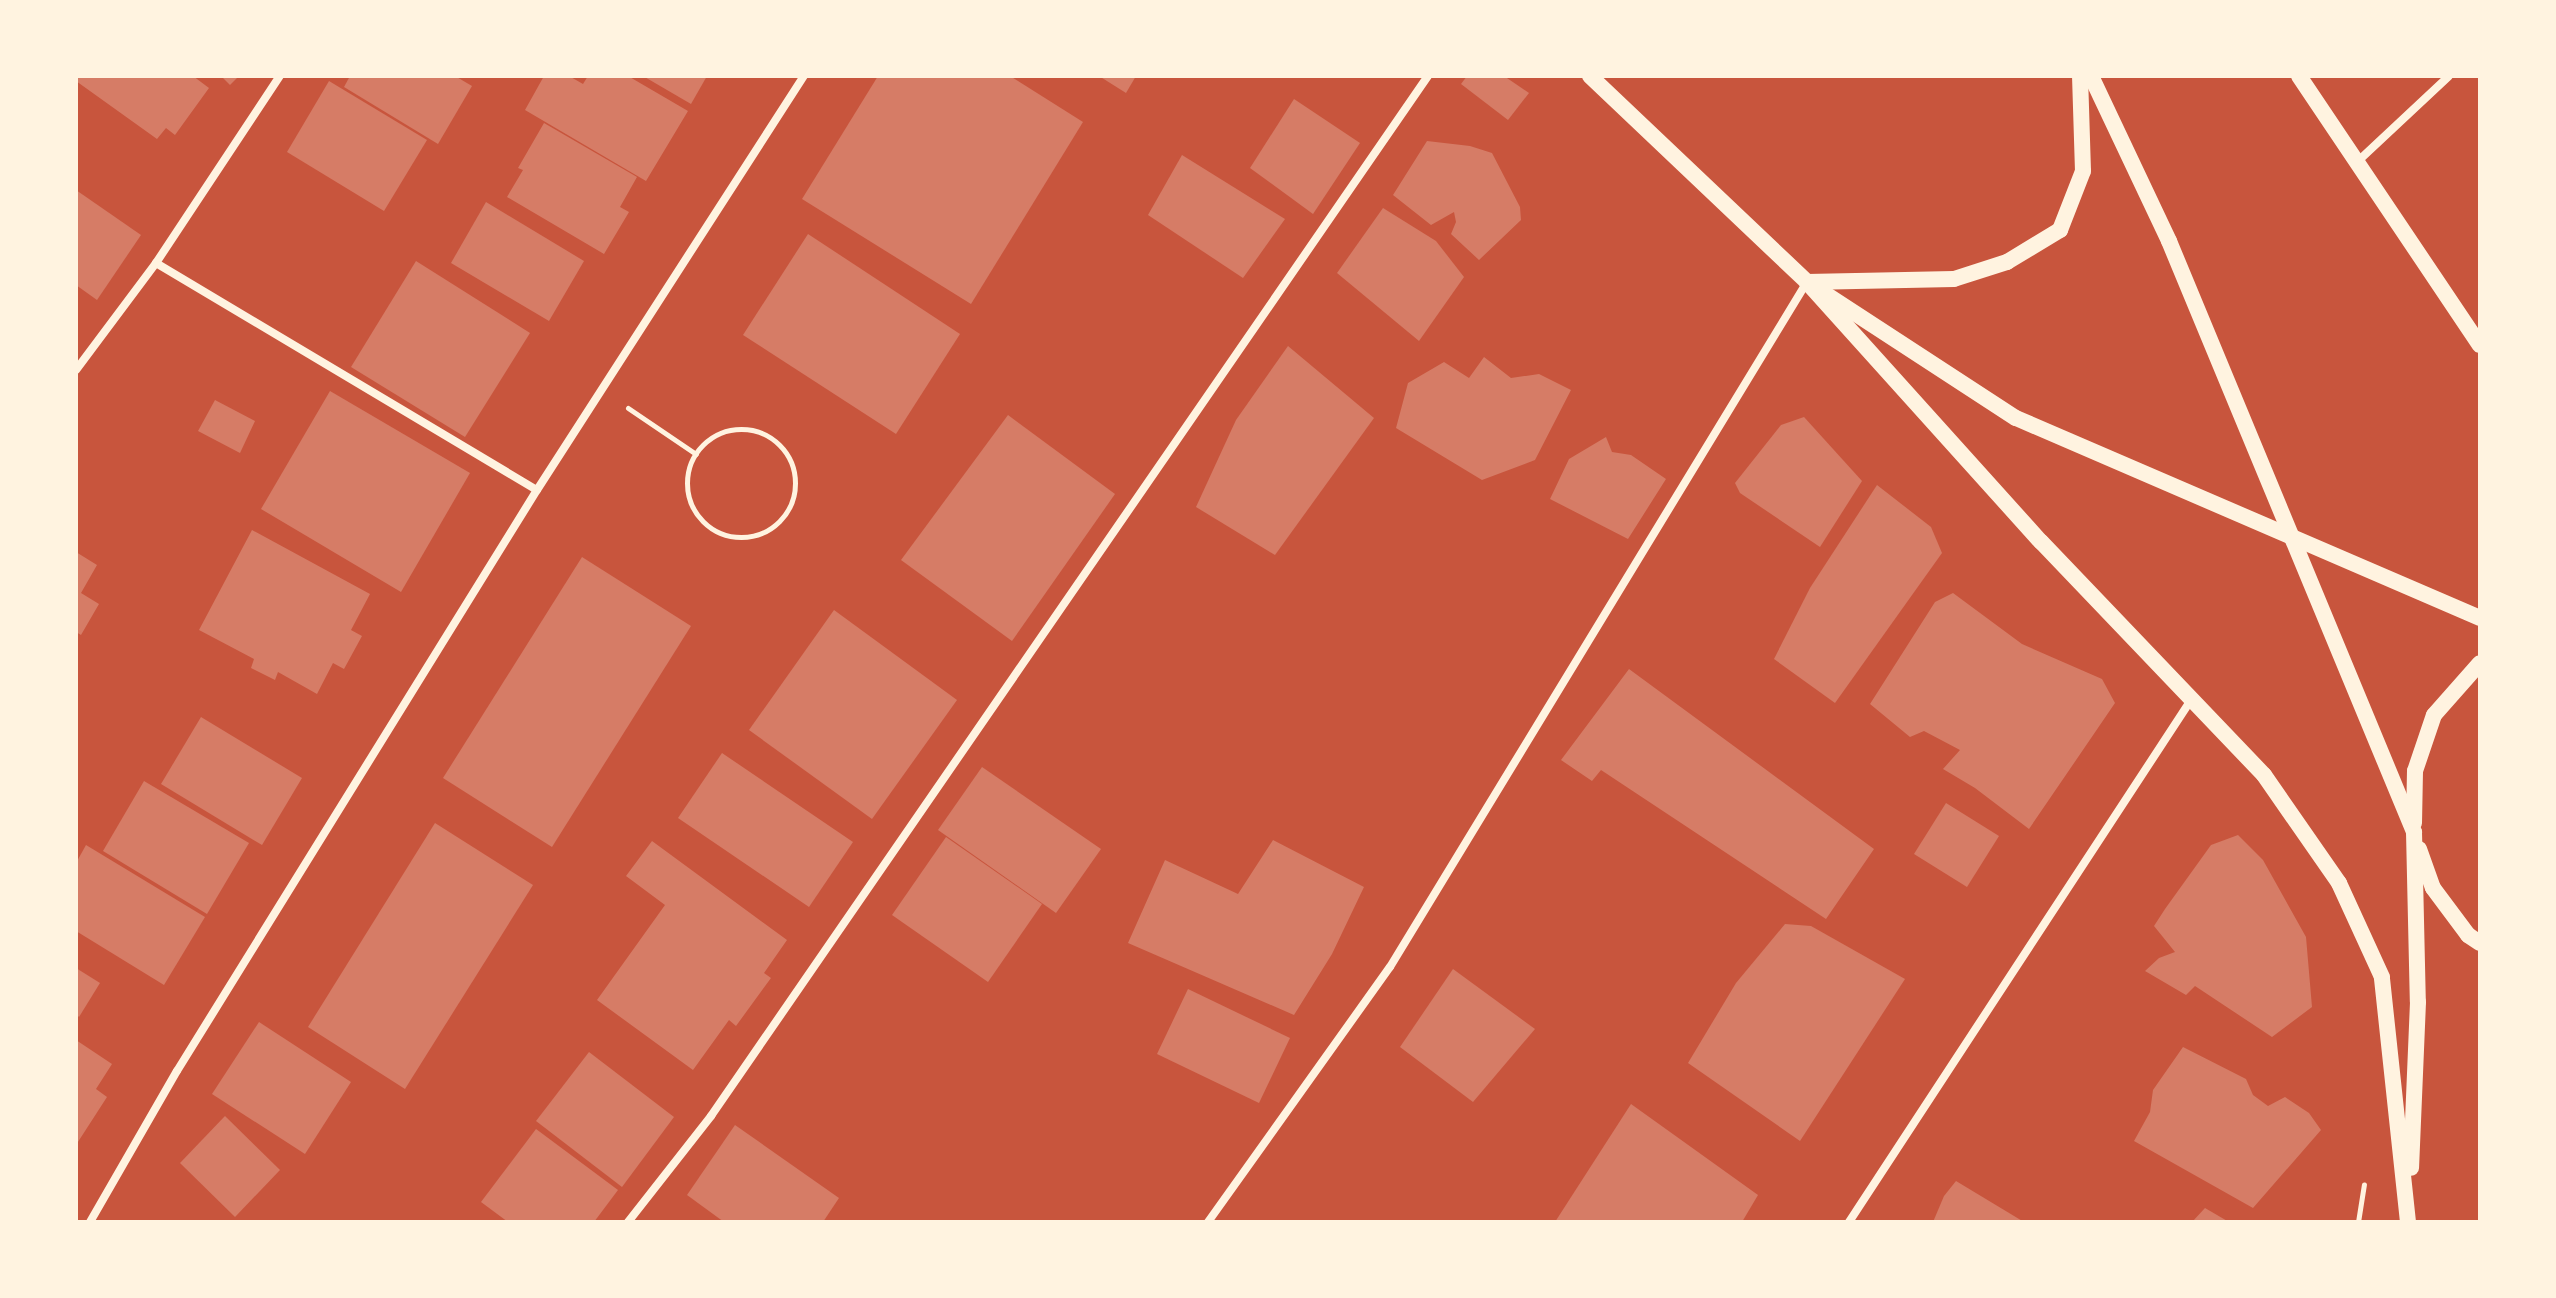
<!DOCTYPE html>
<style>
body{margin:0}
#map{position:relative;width:2556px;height:1298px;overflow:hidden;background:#c8553d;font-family:Mulish,sans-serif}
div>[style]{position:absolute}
.building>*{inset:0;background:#d67c66}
.path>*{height:5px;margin:-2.5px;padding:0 2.5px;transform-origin:2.5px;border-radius:2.5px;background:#fff3e0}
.path>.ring{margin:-2.5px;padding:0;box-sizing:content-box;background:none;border:5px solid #fff3e0;border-radius:50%}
.minor>*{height:8px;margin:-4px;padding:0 4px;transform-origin:4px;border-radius:4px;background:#fff3e0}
.secondary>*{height:16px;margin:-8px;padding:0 8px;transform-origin:8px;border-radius:8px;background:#fff3e0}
span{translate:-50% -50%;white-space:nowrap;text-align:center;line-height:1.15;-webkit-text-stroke:6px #fff3e0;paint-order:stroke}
.frame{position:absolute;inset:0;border:78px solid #fff3e0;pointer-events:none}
</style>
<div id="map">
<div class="building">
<i style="clip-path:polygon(76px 76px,193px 76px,209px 88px,175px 135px,166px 128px,157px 139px,76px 81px)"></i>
<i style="clip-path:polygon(221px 76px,239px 76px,230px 85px)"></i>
<i style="clip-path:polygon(350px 76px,455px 76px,472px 86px,438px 144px,344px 87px)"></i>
<i style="clip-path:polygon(544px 76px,569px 76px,583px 84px,588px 76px,628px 76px,688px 111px,646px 181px,525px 110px)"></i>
<i style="clip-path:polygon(643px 76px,707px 76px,691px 104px)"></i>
<i style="clip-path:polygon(878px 76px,1010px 76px,1083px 122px,971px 304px,802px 199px)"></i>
<i style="clip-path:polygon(1099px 76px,1136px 76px,1126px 93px)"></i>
<i style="clip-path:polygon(1467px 76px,1504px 76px,1529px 93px,1508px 120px,1461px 84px)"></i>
<i style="clip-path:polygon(329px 81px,427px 140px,384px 211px,287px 152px)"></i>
<i style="clip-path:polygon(1294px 99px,1360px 143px,1313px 214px,1250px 168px)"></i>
<i style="clip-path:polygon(544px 123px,637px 177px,620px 207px,629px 212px,604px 254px,507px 197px,523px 170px,518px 168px)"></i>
<i style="clip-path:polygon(1427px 141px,1470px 146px,1492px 153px,1520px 207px,1521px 220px,1479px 260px,1451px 234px,1456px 222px,1454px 212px,1431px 225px,1393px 195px)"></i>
<i style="clip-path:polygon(1182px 155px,1285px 219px,1243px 278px,1148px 215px)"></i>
<i style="clip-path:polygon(76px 190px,141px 235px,97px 300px,76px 285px)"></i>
<i style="clip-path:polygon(486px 202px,584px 261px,549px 321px,451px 263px)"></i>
<i style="clip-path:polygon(1383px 208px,1436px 241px,1464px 277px,1419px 341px,1337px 273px)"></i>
<i style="clip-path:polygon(808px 234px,960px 334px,896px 434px,743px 335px)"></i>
<i style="clip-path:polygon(416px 261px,530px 333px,465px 437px,351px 367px)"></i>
<i style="clip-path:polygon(1288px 346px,1374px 418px,1275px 555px,1196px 507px,1236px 420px)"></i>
<i style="clip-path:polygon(1484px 357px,1511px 378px,1539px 374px,1571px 390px,1535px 460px,1482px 480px,1396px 428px,1408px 383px,1444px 362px,1469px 378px)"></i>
<i style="clip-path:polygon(330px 391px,470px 473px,401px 592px,261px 509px)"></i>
<i style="clip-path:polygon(215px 400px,255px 421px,240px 453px,198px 431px)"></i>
<i style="clip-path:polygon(1008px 415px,1115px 494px,1012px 641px,901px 560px)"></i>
<i style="clip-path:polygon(1804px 417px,1862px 481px,1820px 547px,1740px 493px,1735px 483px,1781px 425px)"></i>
<i style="clip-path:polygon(1606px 437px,1612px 452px,1631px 455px,1666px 479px,1628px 539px,1550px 499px,1569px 459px)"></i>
<i style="clip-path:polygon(1877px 485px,1931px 527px,1942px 553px,1835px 703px,1774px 659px,1810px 588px)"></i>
<i style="clip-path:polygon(252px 530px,370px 594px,351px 630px,362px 636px,344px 669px,333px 663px,317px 694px,278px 672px,275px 680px,251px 668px,254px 659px,199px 630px)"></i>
<i style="clip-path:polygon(76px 552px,97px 565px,81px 593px,99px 604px,81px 635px,76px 632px)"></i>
<i style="clip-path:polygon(582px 557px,691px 626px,552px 847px,443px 778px)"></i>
<i style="clip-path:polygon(1953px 593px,2022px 644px,2102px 679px,2115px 703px,2029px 829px,1975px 788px,1943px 769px,1960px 750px,1924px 731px,1910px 737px,1870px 704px,1935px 602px)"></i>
<i style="clip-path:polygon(834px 610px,957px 700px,872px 819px,749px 730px)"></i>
<i style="clip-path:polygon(1629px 669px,1874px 849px,1826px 919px,1601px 770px,1592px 781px,1561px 760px)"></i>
<i style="clip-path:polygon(201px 717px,302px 778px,262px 845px,161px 784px)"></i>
<i style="clip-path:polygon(722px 753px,853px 842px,809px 907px,678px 818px)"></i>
<i style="clip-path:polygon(982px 767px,1101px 849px,1056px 913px,938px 830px)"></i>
<i style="clip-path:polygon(144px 781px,249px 843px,207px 914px,103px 851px)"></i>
<i style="clip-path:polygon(1946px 803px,1999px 836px,1967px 887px,1914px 854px)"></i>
<i style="clip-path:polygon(435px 823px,533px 885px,405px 1089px,308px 1027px)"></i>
<i style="clip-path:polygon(2238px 835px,2263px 860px,2306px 937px,2312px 1007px,2272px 1037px,2195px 986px,2186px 995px,2145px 971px,2159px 958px,2175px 952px,2154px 926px,2165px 909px,2211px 845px)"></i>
<i style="clip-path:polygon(946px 837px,1042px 904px,988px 982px,892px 915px)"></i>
<i style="clip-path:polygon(1273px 840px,1364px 887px,1332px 954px,1294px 1015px,1128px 943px,1165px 860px,1238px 894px)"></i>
<i style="clip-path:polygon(652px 841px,787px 940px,764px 973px,771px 978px,736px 1026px,729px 1020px,693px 1070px,597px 1000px,665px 905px,626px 876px)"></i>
<i style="clip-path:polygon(86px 845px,205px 917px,164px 985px,76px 931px,76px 863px)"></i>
<i style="clip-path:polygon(1785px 924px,1811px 926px,1905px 979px,1800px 1141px,1688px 1063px,1736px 983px)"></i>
<i style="clip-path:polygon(76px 968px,100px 983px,79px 1017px,76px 1014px)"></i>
<i style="clip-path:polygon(1453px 969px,1535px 1029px,1473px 1102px,1400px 1047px)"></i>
<i style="clip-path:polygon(1188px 989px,1290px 1038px,1259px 1103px,1157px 1054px)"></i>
<i style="clip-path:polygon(259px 1022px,351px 1082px,305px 1154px,212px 1094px)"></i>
<i style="clip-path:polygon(76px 1040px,112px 1064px,96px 1089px,107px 1097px,76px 1145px)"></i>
<i style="clip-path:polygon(2183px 1047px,2246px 1079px,2253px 1095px,2268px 1106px,2285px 1097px,2309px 1113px,2321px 1130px,2253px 1208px,2134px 1141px,2150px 1112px,2153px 1090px)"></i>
<i style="clip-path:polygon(589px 1052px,674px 1117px,622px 1187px,536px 1121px)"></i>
<i style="clip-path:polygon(1631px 1104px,1758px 1195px,1742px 1222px,1555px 1222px)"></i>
<i style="clip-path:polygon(225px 1116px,280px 1170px,235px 1217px,180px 1163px)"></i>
<i style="clip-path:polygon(735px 1125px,839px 1198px,823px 1222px,724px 1222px,687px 1195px)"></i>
<i style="clip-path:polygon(536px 1129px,618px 1190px,594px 1222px,508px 1222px,481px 1202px)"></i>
<i style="clip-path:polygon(1956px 1181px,2024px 1222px,1933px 1222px,1944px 1196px)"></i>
<i style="clip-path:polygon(2205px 1208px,2229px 1222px,2192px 1222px)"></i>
</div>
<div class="path">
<i style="left:628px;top:408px;width:82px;rotate:34.1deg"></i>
<i class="ring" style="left:687px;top:429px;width:103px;height:103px"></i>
<i style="left:2358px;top:1222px;width:38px;rotate:-81deg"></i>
</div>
<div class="minor">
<i style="left:2356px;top:163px;width:127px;rotate:-43.1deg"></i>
<i style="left:156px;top:263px;width:443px;rotate:30.8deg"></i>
<i style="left:76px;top:370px;width:134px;rotate:-53.2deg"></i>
<i style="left:156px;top:263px;width:224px;rotate:-56.5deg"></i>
<i style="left:90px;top:1222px;width:174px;rotate:-60.1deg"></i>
<i style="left:177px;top:1071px;width:683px;rotate:-58.22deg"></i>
<i style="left:537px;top:490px;width:493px;rotate:-57.2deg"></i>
<i style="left:628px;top:1222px;width:135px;rotate:-51.9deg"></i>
<i style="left:711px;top:1116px;width:1263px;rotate:-55.42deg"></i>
<i style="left:1208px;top:1222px;width:313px;rotate:-54.5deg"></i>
<i style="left:1390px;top:967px;width:802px;rotate:-58.67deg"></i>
<i style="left:1849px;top:1222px;width:624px;rotate:-56.77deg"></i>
</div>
<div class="secondary">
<i style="left:1590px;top:76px;width:299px;rotate:43.5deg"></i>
<i style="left:1807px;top:282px;width:147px;rotate:-1.2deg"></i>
<i style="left:1954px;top:279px;width:56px;rotate:-17.8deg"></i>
<i style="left:2007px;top:262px;width:62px;rotate:-31.1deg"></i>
<i style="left:2060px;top:230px;width:63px;rotate:-68.7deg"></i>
<i style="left:2083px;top:171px;width:95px;rotate:-91.8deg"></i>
<i style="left:2091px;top:76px;width:183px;rotate:64.7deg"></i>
<i style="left:2169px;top:241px;width:640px;rotate:67.48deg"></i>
<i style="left:2414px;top:832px;width:170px;rotate:88.7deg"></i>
<i style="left:2418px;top:1002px;width:166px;rotate:92.4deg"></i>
<i style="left:2299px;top:76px;width:324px;rotate:56.1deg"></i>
<i style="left:2414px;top:823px;width:52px;rotate:-88.9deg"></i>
<i style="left:2415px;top:771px;width:59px;rotate:-71.3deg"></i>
<i style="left:2434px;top:715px;width:69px;rotate:-48.5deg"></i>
<i style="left:2419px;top:849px;width:41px;rotate:70.3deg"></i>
<i style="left:2433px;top:888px;width:59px;rotate:53.3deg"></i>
<i style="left:2468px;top:935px;width:14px;rotate:34deg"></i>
<i style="left:2408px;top:1222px;width:246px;rotate:-96.1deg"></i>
<i style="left:2382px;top:977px;width:103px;rotate:-114.6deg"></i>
<i style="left:2339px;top:883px;width:131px;rotate:-124.8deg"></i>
<i style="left:2264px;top:775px;width:323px;rotate:-133.7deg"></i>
<i style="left:2041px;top:542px;width:350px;rotate:-132deg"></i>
<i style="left:1807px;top:282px;width:249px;rotate:33.1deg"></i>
<i style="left:2016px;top:418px;width:505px;rotate:23.32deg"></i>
</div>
<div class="frame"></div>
</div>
